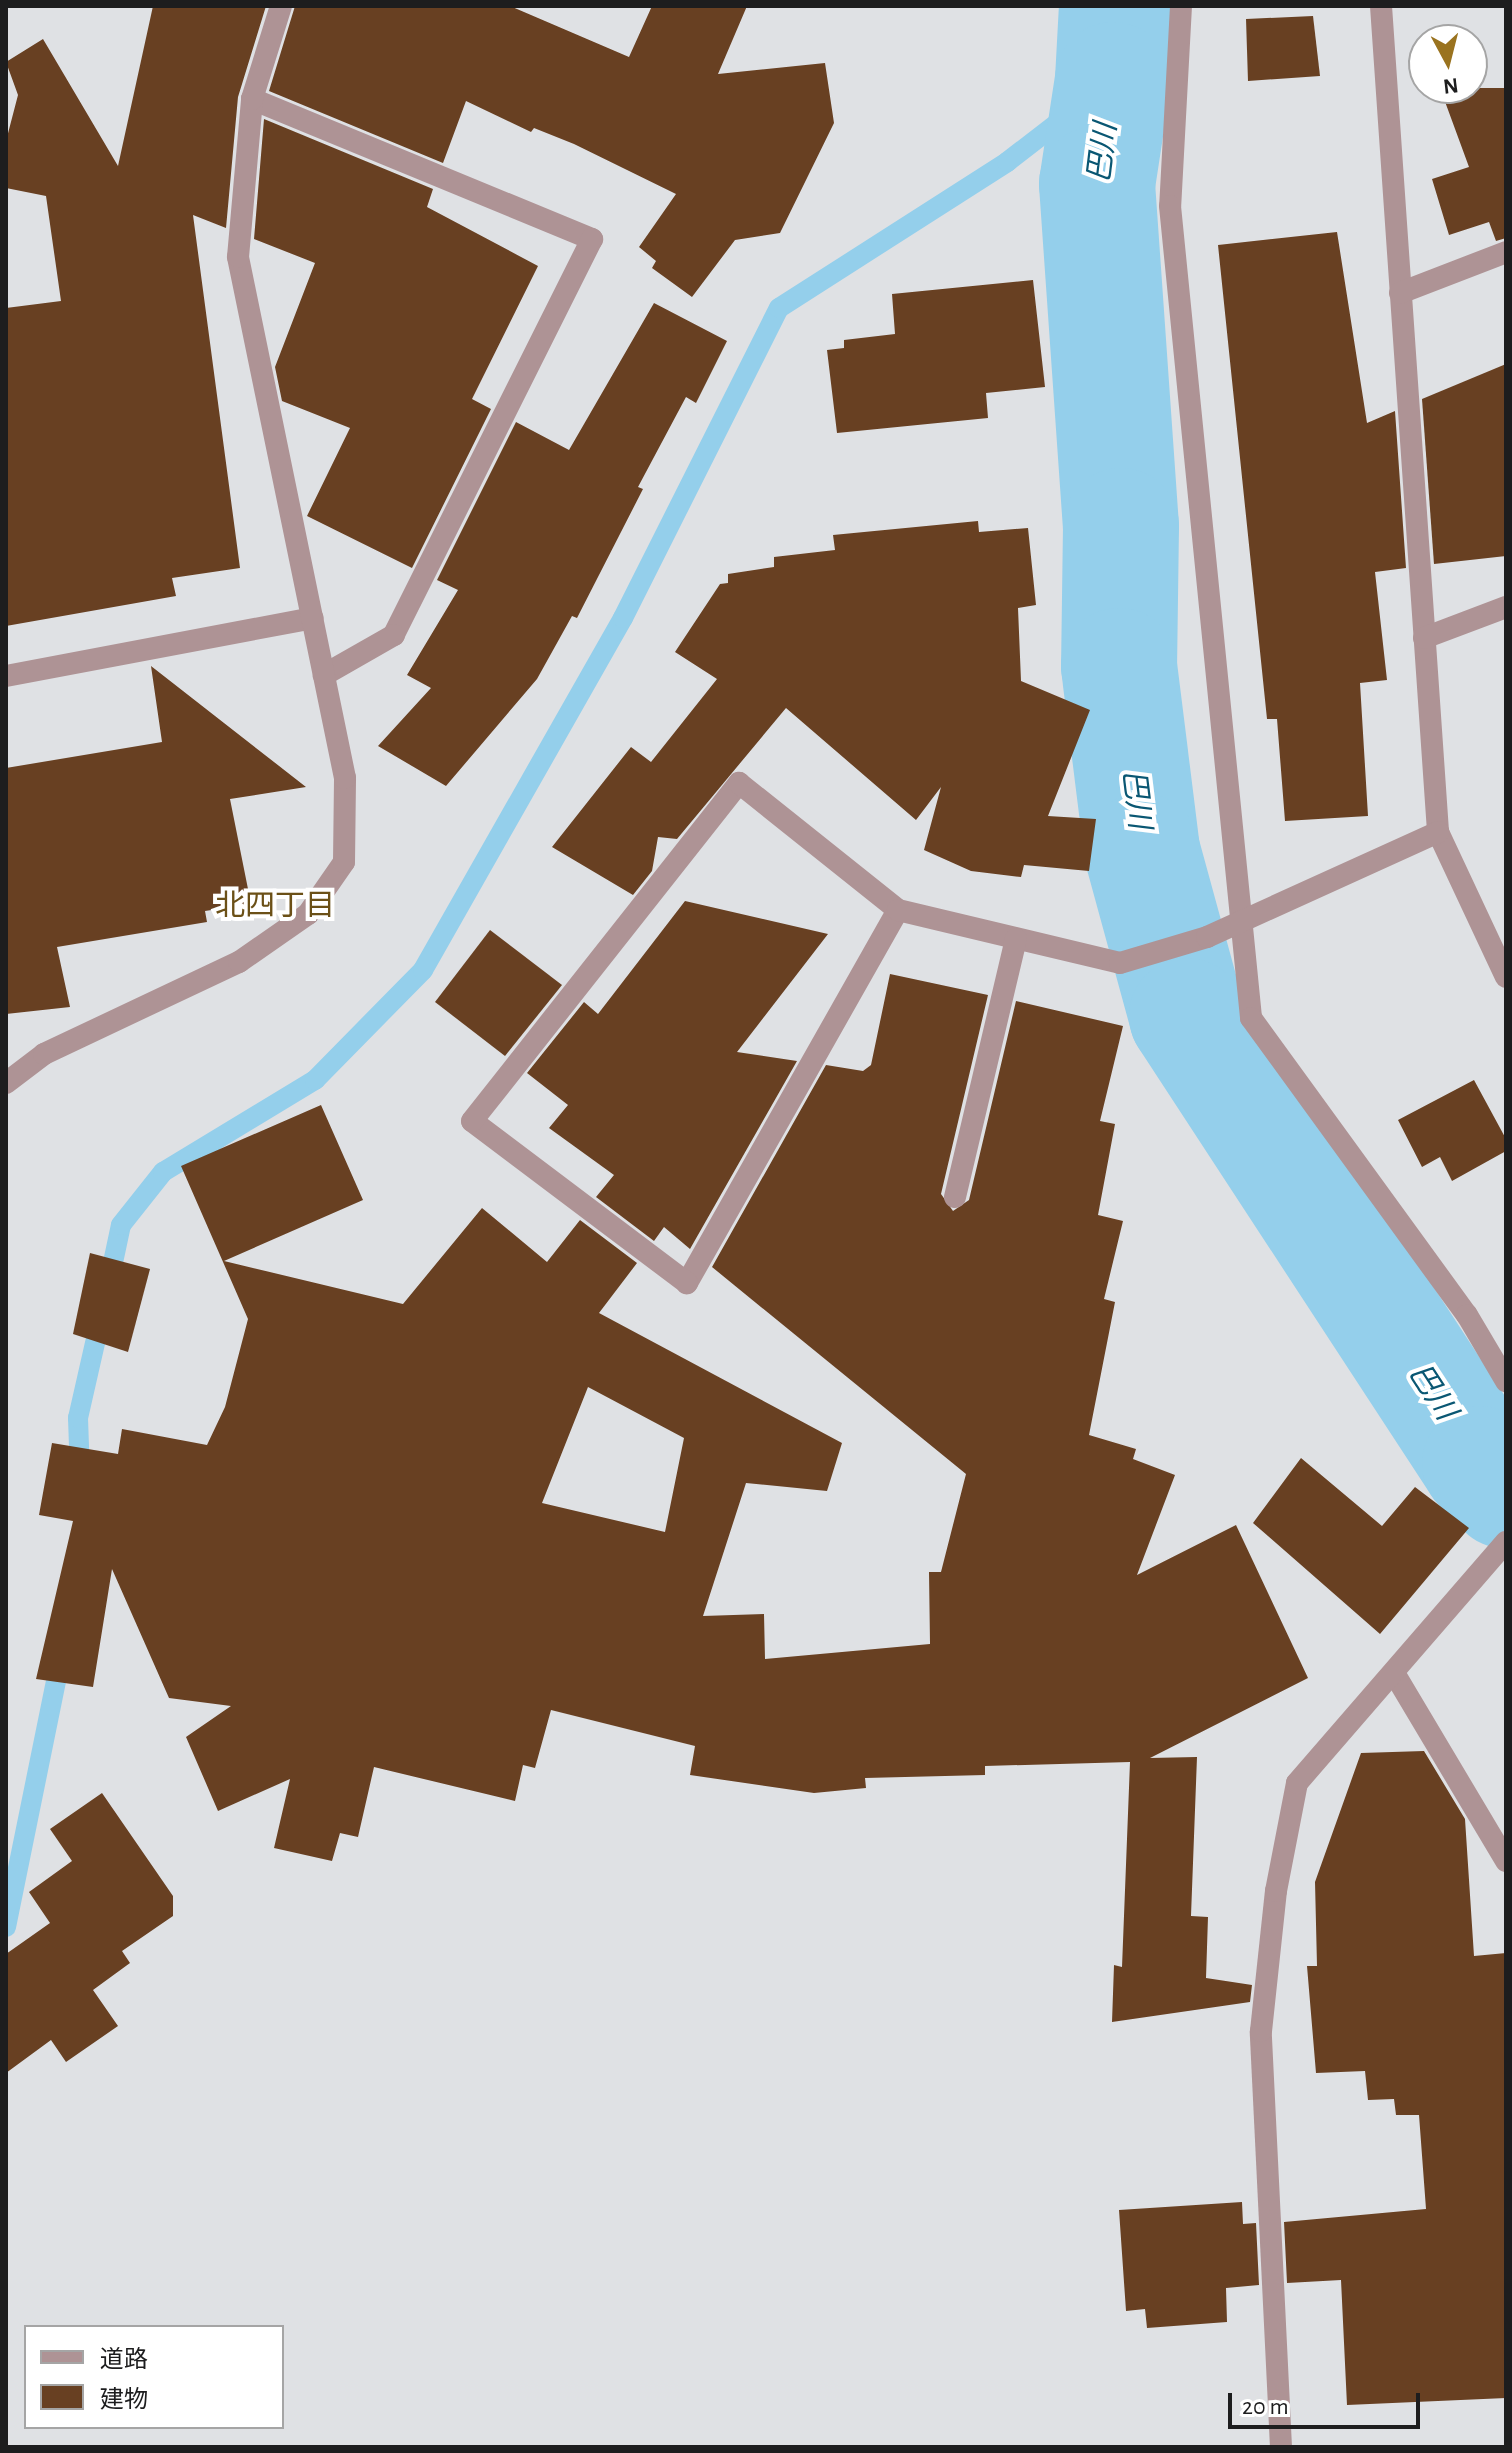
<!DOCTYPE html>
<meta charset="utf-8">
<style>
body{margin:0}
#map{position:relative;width:1512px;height:2453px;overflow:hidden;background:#dfe1e4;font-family:"Alegreya Sans","Noto Sans JP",sans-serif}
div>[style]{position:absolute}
.stream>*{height:20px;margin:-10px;padding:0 10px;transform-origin:10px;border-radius:10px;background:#94cfeb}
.river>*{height:116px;margin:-58px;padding:0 58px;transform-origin:58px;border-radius:58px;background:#94cfeb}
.building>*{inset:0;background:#684022}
.minor>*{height:22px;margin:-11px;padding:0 11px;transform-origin:11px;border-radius:11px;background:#ae9395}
span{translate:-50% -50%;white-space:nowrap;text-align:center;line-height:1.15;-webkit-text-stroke:8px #fff;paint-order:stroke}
.water-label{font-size:30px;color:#0a5773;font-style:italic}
.neighbourhood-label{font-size:30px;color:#6b5017}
.frame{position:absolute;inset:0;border:8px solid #1d1d1e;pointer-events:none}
.legend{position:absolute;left:24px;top:2325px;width:260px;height:104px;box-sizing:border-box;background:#fff;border:2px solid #a5a5a5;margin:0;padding:10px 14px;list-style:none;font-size:24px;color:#1d1d1e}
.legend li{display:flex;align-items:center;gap:16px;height:40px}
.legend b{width:40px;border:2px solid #a5a5a5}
.north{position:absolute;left:1408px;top:24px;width:80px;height:80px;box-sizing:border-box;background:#fff;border:2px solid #a5a5a5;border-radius:50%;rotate:173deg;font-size:22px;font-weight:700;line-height:32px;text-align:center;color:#1d1d1e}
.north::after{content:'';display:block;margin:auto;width:28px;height:36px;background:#9a731f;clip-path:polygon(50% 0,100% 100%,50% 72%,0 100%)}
.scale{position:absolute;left:1228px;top:2393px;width:192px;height:36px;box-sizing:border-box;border:4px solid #1d1d1e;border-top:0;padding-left:10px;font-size:24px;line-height:28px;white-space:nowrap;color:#1d1d1e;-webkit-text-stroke:6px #fff;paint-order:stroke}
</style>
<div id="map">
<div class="stream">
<i style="left:108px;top:1286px;width:62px;rotate:-78deg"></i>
<i style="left:121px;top:1225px;width:68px;rotate:-51.6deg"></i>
<i style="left:163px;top:1172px;width:178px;rotate:-31.2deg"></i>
<i style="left:315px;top:1080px;width:154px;rotate:-45.5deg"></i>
<i style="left:423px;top:970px;width:405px;rotate:-60.4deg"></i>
<i style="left:623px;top:618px;width:347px;rotate:-63.3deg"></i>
<i style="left:779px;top:308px;width:271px;rotate:-32.6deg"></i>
<i style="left:1007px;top:162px;width:134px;rotate:-37.7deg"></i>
<i style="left:80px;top:1475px;width:57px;rotate:-92deg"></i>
<i style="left:78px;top:1418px;width:104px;rotate:-77.2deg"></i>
<i style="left:6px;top:1927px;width:277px;rotate:-78.5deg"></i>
</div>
<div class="river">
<i style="left:1117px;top:6px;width:74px;rotate:93.1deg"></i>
<i style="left:1113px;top:80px;width:105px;rotate:98.7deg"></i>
<i style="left:1097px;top:184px;width:343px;rotate:86deg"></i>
<i style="left:1121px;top:526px;width:140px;rotate:90.8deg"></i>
<i style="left:1119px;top:666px;width:186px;rotate:82.9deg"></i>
<i style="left:1142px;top:851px;width:171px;rotate:74.7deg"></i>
<i style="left:1187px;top:1016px;width:535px;rotate:56.81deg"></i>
<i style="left:1480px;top:1464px;width:37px;rotate:46deg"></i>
</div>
<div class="building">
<i style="clip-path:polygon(153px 6px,266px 6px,238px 97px,226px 228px,193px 215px,240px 568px,172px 578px,176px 596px,6px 626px,6px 308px,61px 301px,46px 196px,6px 188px,6px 141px,18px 95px,6px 62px,43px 39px,118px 166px)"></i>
<i style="clip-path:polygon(295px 6px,510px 6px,629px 57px,652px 6px,747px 6px,718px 74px,825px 63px,834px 123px,780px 233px,735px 240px,692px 297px,652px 268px,656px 261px,639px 247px,676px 194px,574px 144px,534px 128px,531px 132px,466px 101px,443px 163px,269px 91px)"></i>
<i style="clip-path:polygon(1313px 16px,1320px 76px,1248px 81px,1246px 19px)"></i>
<i style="clip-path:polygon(1440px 88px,1506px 88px,1506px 238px,1496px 241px,1489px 222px,1449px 235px,1432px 179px,1469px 167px)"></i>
<i style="clip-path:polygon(264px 119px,433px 189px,427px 207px,538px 266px,472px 399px,491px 409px,412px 568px,307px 516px,350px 428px,282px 401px,275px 367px,315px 263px,254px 239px)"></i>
<i style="clip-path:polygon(1337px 232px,1367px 423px,1395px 411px,1406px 568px,1375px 572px,1387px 680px,1360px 683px,1368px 816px,1285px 821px,1277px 719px,1267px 719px,1218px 245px)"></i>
<i style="clip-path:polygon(1033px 280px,1045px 387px,986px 393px,988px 418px,837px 433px,827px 350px,844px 348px,844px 340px,895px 334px,892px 294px)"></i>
<i style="clip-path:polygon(654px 303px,727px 341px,696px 403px,686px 397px,638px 487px,643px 489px,577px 618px,572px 616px,537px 679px,446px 786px,378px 746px,431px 688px,407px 675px,458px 590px,437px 580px,516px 422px,569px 450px)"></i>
<i style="clip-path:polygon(1506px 364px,1506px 556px,1434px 564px,1422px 399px)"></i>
<i style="clip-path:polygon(978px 521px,979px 532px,1028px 528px,1036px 605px,1018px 608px,1021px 681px,1090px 710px,1048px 816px,1096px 819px,1089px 871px,1024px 865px,1021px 877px,971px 871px,924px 850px,941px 787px,916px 820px,786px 708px,677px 839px,658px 837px,652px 871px,633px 895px,552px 847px,631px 747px,651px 762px,717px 679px,675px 652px,720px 584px,728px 583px,728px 574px,774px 567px,774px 557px,835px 550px,833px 535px)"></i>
<i style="clip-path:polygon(151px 666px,306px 787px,230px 799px,251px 904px,205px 911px,207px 922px,57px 947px,70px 1007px,6px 1014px,6px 768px,162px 742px)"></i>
<i style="clip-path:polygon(685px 901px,828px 934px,737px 1052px,797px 1061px,690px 1249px,664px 1227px,654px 1241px,596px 1197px,614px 1175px,549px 1128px,568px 1105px,527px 1073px,584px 1002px,598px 1014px)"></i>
<i style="clip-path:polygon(490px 930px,562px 985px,505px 1056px,435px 1002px)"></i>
<i style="clip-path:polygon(evenodd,890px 974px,988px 995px,941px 1194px,953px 1211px,969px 1200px,1016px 1001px,1123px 1026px,1100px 1121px,1115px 1124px,1098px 1215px,1123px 1221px,1104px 1299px,1115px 1302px,1089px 1435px,1136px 1449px,1133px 1459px,1175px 1475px,1137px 1575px,1236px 1525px,1308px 1678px,1150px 1758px,1197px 1757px,1191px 1916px,1208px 1917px,1206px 1978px,1252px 1985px,1250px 2002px,1112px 2022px,1114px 1965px,1122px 1967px,1130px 1762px,985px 1766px,985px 1775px,865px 1778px,866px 1788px,814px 1793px,690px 1775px,695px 1746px,551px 1710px,535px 1768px,523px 1765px,515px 1801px,374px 1767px,358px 1837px,340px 1833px,332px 1861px,274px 1848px,290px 1779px,218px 1811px,186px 1737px,231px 1706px,169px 1698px,112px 1569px,93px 1687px,36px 1679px,73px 1521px,39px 1515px,52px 1443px,118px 1454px,122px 1429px,207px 1445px,225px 1407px,248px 1319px,181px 1166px,321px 1105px,363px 1200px,224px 1261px,403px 1304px,482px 1208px,547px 1262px,580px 1220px,637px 1263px,599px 1313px,842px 1443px,827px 1491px,746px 1483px,703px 1616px,764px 1614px,765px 1659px,930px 1644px,929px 1572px,941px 1572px,966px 1474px,712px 1267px,826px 1065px,863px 1071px,871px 1065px,890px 974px,588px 1387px,684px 1438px,665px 1532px,542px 1503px,588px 1387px)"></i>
<i style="clip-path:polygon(1474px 1080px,1506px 1139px,1506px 1151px,1452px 1181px,1440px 1157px,1422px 1167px,1398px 1120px)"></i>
<i style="clip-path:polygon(90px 1253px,150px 1269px,128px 1352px,73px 1334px)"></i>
<i style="clip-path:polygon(1301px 1458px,1382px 1526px,1415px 1487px,1469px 1528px,1380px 1634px,1253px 1523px)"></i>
<i style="clip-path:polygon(1424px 1751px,1465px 1819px,1474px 1956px,1506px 1953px,1506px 2398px,1347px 2405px,1341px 2280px,1287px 2283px,1284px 2222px,1426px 2209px,1419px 2115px,1396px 2115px,1394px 2099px,1368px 2100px,1365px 2071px,1316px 2073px,1307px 1966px,1317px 1966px,1315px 1882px,1361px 1753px)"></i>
<i style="clip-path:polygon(102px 1793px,173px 1896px,173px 1916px,122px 1951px,130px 1963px,93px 1990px,118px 2026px,66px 2062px,51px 2040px,6px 2073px,6px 1954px,50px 1923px,29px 1892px,72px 1861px,50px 1829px)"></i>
<i style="clip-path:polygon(1242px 2202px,1243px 2224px,1256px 2223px,1259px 2285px,1226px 2288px,1227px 2322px,1147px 2328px,1145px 2309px,1126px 2311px,1119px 2210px)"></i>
</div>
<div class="minor">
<i style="left:1181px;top:6px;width:200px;rotate:93.1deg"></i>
<i style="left:1170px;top:206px;width:816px;rotate:84.3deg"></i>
<i style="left:1251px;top:1018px;width:367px;rotate:54deg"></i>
<i style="left:1467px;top:1315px;width:77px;rotate:59.4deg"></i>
<i style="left:1381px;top:6px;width:828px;rotate:86.05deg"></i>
<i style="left:1438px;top:832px;width:160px;rotate:64.9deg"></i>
<i style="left:252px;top:99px;width:368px;rotate:22.4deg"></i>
<i style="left:592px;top:239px;width:443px;rotate:116.6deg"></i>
<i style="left:394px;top:635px;width:81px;rotate:150.3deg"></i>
<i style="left:1400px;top:293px;width:114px;rotate:-21.1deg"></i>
<i style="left:1424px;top:638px;width:88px;rotate:-20.7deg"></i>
<i style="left:6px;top:676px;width:312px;rotate:-10.7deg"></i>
<i style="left:898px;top:910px;width:429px;rotate:119.5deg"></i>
<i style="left:687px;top:1283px;width:269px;rotate:-143deg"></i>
<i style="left:472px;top:1121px;width:431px;rotate:-51.7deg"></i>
<i style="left:739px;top:783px;width:203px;rotate:38.6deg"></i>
<i style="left:898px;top:910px;width:228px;rotate:13.4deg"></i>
<i style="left:1120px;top:963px;width:91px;rotate:-16.6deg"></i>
<i style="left:1207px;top:937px;width:254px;rotate:-24.4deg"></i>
<i style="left:6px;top:1083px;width:48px;rotate:-37.3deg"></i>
<i style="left:44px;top:1054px;width:216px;rotate:-25.3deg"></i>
<i style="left:239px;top:962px;width:84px;rotate:-34.8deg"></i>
<i style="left:308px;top:914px;width:63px;rotate:-55.3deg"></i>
<i style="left:344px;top:862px;width:84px;rotate:-89.3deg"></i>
<i style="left:345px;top:778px;width:532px;rotate:-101.61deg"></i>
<i style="left:238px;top:257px;width:159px;rotate:-84.9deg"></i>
<i style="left:252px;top:99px;width:97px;rotate:-72.7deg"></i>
<i style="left:955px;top:1197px;width:265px;rotate:-76.7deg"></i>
<i style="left:1394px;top:1673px;width:219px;rotate:59.2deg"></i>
<i style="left:1281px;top:2447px;width:416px;rotate:-92.8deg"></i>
<i style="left:1261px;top:2031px;width:141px;rotate:-83.9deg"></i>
<i style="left:1276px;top:1891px;width:110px;rotate:-79deg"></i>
<i style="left:1297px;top:1783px;width:319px;rotate:-49.1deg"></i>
</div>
<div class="water-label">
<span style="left:1103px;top:153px;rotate:-83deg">巴川</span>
<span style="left:1136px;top:799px;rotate:83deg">巴川</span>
<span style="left:1432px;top:1392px;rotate:57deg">巴川</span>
</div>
<div class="neighbourhood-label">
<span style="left:275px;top:906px">北四丁目</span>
</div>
<div class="frame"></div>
<ul class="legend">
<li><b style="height:10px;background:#ae9395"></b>道路</li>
<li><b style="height:22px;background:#684022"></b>建物</li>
</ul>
<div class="north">N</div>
<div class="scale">20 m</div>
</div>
